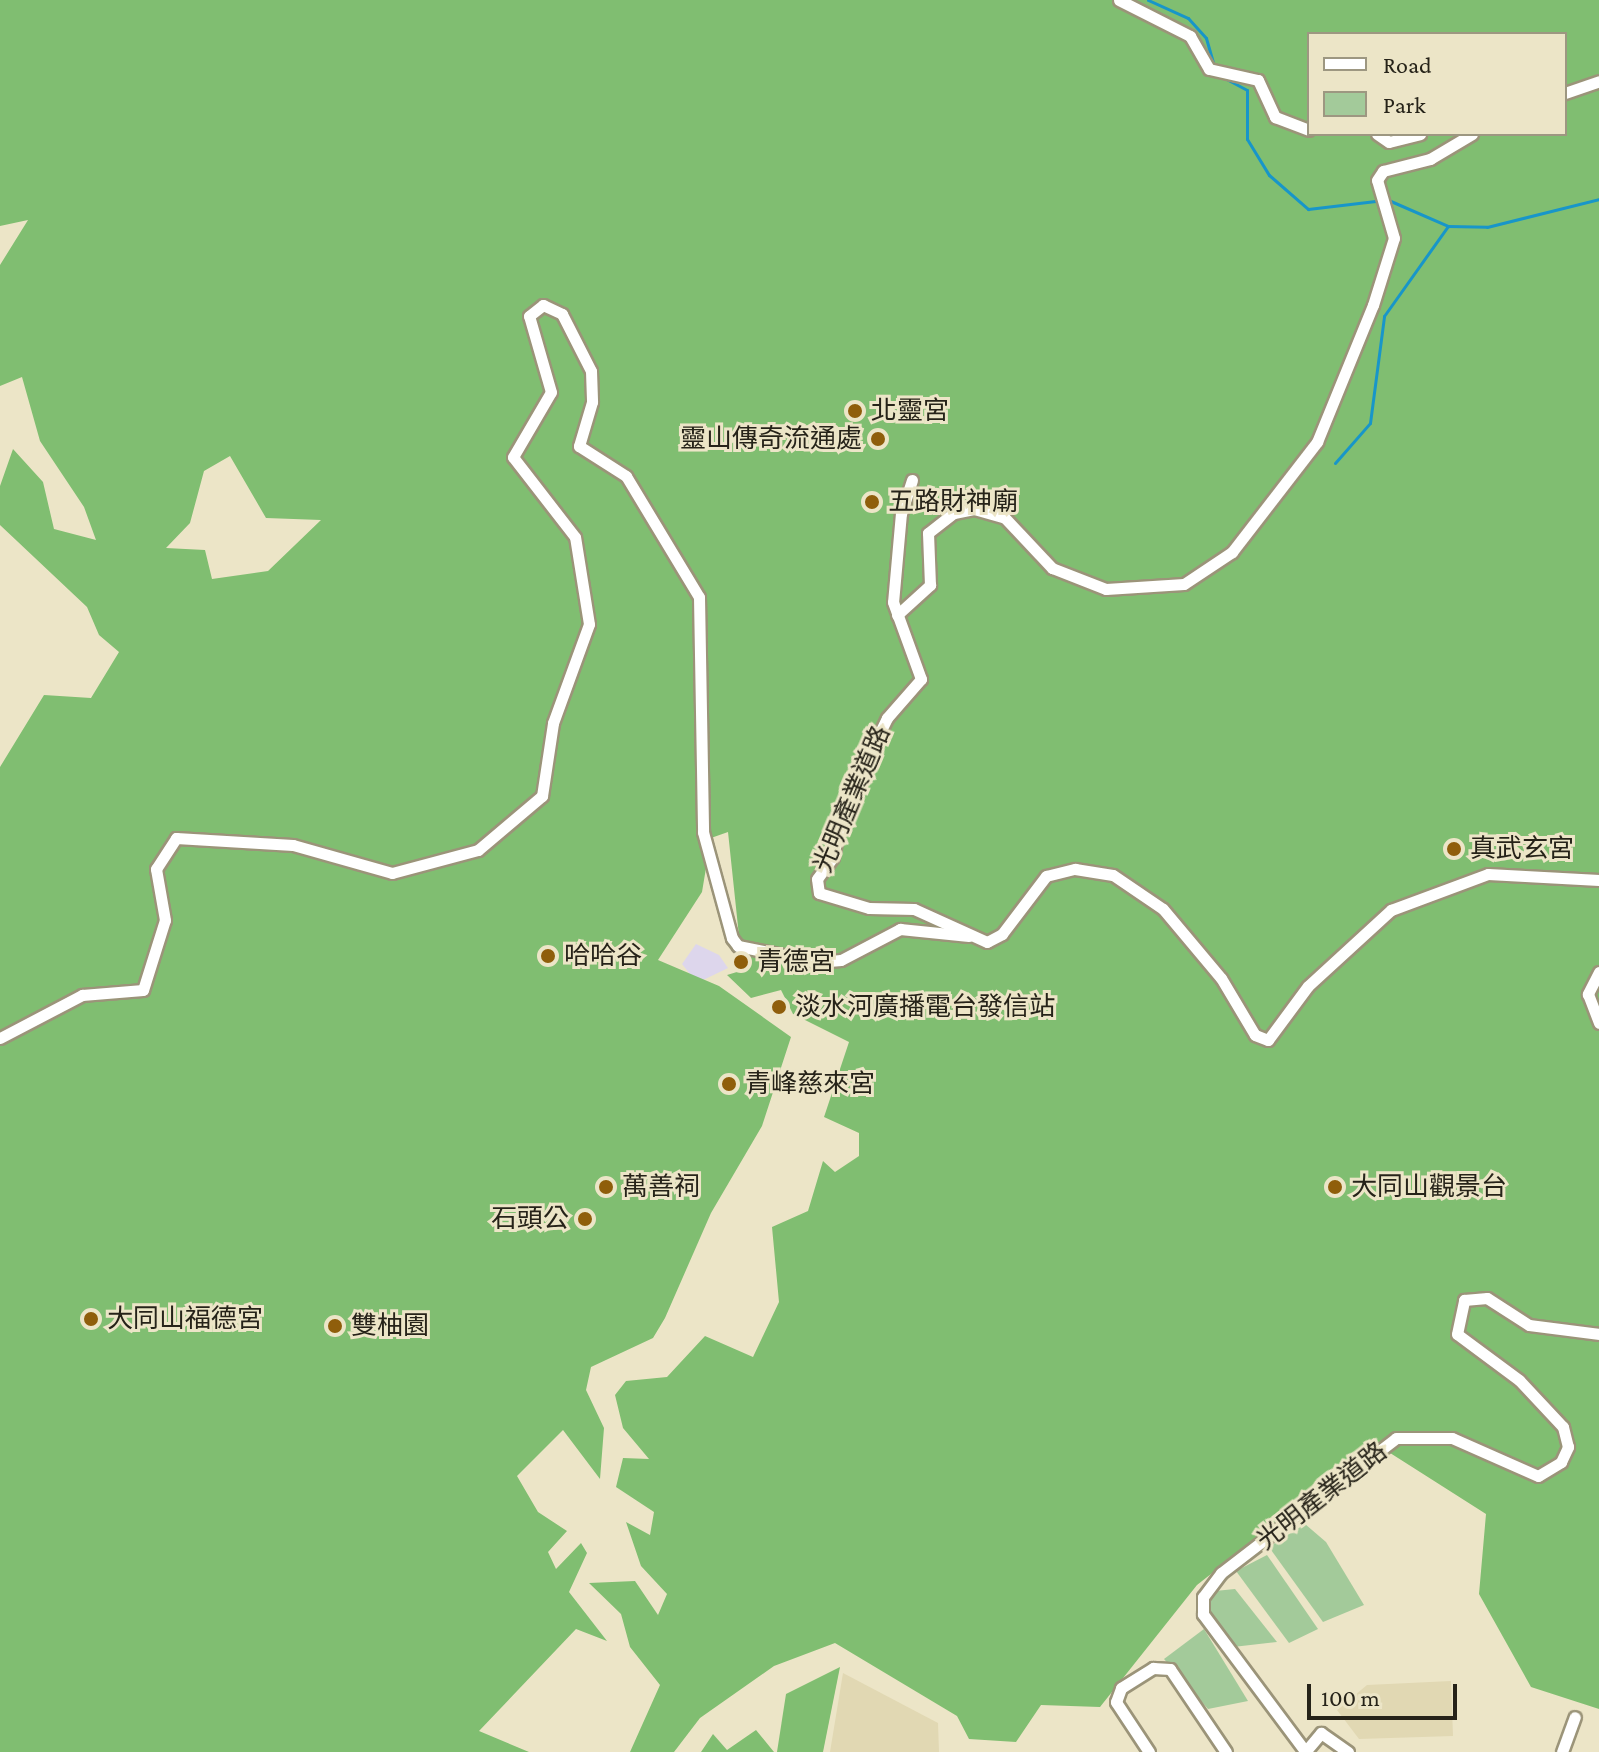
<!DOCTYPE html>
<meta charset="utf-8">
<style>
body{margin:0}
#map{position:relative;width:1599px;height:1752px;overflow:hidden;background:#ece5c7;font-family:"Crimson Pro","Noto Sans TC",serif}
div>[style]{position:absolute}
.commercial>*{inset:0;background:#ddd6ec}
.built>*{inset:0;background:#e1d8b3}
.green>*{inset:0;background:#a3ca9a}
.forest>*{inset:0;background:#80be71}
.stream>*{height:3px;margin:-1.5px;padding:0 1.5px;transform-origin:1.5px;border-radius:1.5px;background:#1896c9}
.roads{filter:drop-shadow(2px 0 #9b9479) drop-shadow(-2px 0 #9b9479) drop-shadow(0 2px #9b9479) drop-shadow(0 -2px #9b9479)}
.minor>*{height:11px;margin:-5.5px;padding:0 5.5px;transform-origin:5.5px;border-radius:5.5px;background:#fff}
.dots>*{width:22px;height:22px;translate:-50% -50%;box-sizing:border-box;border:4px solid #ece5c7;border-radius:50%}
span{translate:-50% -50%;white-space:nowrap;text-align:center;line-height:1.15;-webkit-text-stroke:6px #ece5c7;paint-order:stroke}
.poi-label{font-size:26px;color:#262319}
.left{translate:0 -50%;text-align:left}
.right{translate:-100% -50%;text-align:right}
.street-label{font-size:26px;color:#262319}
.legend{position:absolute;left:1307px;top:32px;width:260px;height:104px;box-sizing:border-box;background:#ece5c7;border:2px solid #9d9781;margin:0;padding:10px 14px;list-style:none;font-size:24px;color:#262319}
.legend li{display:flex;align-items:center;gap:16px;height:40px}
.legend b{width:40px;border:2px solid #9d9781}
.scale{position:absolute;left:1307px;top:1684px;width:150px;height:36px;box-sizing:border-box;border:4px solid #262319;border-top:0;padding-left:10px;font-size:24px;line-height:28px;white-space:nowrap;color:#262319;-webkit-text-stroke:6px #ece5c7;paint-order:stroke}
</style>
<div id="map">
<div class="commercial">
<i style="clip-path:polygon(696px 944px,719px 955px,728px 968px,697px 983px,682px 964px)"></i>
</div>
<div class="built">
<i style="clip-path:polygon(843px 1673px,938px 1723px,939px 1752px,830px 1752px)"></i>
<i style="clip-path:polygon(1451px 1681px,1453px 1736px,1359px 1739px,1337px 1710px,1367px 1685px)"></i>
</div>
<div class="green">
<i style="clip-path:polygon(1305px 1524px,1326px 1542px,1364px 1605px,1323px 1622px,1269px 1547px)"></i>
<i style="clip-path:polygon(1267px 1555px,1318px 1629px,1289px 1643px,1236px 1571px)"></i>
<i style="clip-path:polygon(1235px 1589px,1277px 1642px,1233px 1647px,1203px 1606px,1215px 1591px)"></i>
<i style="clip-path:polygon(1204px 1629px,1248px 1701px,1208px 1709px,1164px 1659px)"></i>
</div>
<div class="forest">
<i style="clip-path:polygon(evenodd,0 0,1599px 0,1599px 1709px,1531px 1687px,1479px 1594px,1486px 1514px,1376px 1444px,1197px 1585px,1100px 1707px,1041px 1705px,1016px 1742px,969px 1739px,957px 1716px,835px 1643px,774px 1666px,700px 1718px,674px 1752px,630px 1752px,660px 1685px,630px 1647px,621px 1614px,589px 1583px,635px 1581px,658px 1615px,667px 1594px,641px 1566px,626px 1522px,650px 1535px,654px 1512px,616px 1487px,623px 1458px,649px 1459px,623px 1428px,615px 1395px,626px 1381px,667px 1377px,705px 1336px,753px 1357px,779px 1302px,772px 1227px,808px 1211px,823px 1161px,835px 1172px,859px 1156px,859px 1133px,824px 1117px,849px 1042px,793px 1014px,781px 990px,751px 998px,727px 975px,750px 968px,739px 936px,728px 832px,711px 838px,702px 892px,658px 960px,719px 986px,791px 1037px,762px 1126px,711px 1213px,665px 1318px,653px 1338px,591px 1367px,586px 1390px,604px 1428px,600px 1479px,563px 1430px,517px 1476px,538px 1512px,567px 1531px,548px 1552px,556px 1569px,581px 1543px,587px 1553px,569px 1592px,607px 1641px,576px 1629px,479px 1731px,529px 1752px,0 1752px,0 767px,44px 695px,91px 698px,119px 652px,99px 635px,87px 607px,0 525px,0 486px,13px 449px,43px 482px,54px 529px,96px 540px,84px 507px,40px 441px,22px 377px,0 386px,0 265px,28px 220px,0 226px,0 0,1309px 34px,1565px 34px,1565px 134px,1309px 134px,1309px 34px,0 0,230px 456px,266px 518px,321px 520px,268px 571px,212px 579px,205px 550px,166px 548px,190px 523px,204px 471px,230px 456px)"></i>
<i style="clip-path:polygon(840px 1667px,823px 1752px,777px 1752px,786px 1694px)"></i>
<i style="clip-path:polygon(756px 1730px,774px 1752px,701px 1752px,713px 1734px,727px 1750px)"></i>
</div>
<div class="stream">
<i style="left:1148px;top:0;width:44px;rotate:24.2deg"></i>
<i style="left:1188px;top:18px;width:27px;rotate:48deg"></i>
<i style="left:1206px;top:38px;width:26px;rotate:74deg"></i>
<i style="left:1217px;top:74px;width:34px;rotate:28deg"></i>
<i style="left:1247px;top:90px;width:49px;rotate:90deg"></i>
<i style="left:1247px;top:139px;width:42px;rotate:58.6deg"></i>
<i style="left:1269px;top:175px;width:52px;rotate:41.1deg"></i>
<i style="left:1308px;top:209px;width:68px;rotate:-6.7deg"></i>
<i style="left:1386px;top:199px;width:68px;rotate:23.5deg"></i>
<i style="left:1448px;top:226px;width:39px;rotate:1deg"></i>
<i style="left:1487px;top:227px;width:115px;rotate:-14deg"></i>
<i style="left:1335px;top:463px;width:53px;rotate:-48.8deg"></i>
<i style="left:1370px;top:423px;width:108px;rotate:-82.5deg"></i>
<i style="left:1384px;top:316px;width:110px;rotate:-54.6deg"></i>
</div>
<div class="roads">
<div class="minor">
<i style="left:1119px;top:0;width:80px;rotate:26.9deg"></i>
<i style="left:1190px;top:36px;width:38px;rotate:60deg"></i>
<i style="left:1209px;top:69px;width:50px;rotate:12.7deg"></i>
<i style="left:1258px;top:80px;width:41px;rotate:65.3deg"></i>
<i style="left:1275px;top:117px;width:36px;rotate:21deg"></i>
<i style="left:1565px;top:93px;width:36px;rotate:-19deg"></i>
<i style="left:1377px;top:134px;width:14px;rotate:34deg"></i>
<i style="left:1389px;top:142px;width:32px;rotate:-14deg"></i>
<i style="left:912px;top:480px;width:35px;rotate:108deg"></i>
<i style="left:901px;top:513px;width:89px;rotate:95.1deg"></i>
<i style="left:893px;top:602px;width:82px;rotate:70deg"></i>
<i style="left:921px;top:679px;width:52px;rotate:131.1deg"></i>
<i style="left:887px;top:718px;width:100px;rotate:116.1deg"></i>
<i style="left:843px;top:808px;width:50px;rotate:101.5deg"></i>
<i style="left:833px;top:857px;width:27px;rotate:126deg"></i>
<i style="left:817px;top:879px;width:14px;rotate:82deg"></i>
<i style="left:819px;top:893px;width:52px;rotate:16.7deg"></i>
<i style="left:869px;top:908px;width:45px;rotate:1.3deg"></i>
<i style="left:914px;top:909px;width:80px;rotate:24.3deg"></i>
<i style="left:987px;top:942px;width:17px;rotate:-28deg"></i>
<i style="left:1002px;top:934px;width:73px;rotate:-52.8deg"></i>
<i style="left:1046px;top:876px;width:30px;rotate:-14deg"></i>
<i style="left:1075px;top:869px;width:38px;rotate:9deg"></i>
<i style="left:1113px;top:875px;width:60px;rotate:34.2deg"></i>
<i style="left:1163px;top:909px;width:90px;rotate:50deg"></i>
<i style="left:1221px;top:978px;width:66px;rotate:59.2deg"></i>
<i style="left:1255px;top:1035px;width:14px;rotate:21deg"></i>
<i style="left:1268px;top:1040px;width:67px;rotate:-53.5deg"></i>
<i style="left:1308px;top:986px;width:113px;rotate:-42.5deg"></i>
<i style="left:1391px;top:910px;width:103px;rotate:-20.4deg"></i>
<i style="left:1488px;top:874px;width:111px;rotate:3.1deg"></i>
<i style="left:897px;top:615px;width:45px;rotate:-42.3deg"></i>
<i style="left:930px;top:585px;width:52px;rotate:-92.2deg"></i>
<i style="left:928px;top:533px;width:33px;rotate:-38deg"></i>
<i style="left:954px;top:513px;width:20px;rotate:-11deg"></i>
<i style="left:974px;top:509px;width:32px;rotate:16deg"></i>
<i style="left:1005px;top:518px;width:69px;rotate:46.8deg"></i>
<i style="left:1052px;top:568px;width:58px;rotate:21.3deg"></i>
<i style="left:1106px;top:589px;width:78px;rotate:-3.7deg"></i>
<i style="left:1184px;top:584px;width:58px;rotate:-33.7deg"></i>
<i style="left:1232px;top:552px;width:139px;rotate:-52.3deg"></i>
<i style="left:1317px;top:442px;width:148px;rotate:-67.8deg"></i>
<i style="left:1373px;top:305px;width:70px;rotate:-72.6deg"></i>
<i style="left:1394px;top:238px;width:60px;rotate:-106.3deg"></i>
<i style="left:1377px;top:180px;width:11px;rotate:-56deg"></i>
<i style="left:1383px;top:171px;width:49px;rotate:-14.3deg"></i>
<i style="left:1430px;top:159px;width:49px;rotate:-30.8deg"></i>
<i style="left:1599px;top:972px;width:25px;rotate:117deg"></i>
<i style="left:1588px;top:994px;width:31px;rotate:69deg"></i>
<i style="left:0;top:1038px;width:93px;rotate:-27.7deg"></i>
<i style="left:82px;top:995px;width:61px;rotate:-4.7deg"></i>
<i style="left:143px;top:990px;width:73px;rotate:-72.6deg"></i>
<i style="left:165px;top:920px;width:52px;rotate:-100deg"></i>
<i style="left:156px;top:869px;width:37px;rotate:-57deg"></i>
<i style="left:176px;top:838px;width:117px;rotate:3.4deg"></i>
<i style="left:293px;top:845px;width:103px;rotate:15.8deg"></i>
<i style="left:392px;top:873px;width:89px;rotate:-15deg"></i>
<i style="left:478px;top:850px;width:84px;rotate:-40.2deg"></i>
<i style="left:542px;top:796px;width:74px;rotate:-81.4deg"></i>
<i style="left:553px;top:723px;width:105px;rotate:-70deg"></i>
<i style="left:589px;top:624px;width:88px;rotate:-99.1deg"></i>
<i style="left:575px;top:537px;width:101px;rotate:-127.8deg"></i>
<i style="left:513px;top:457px;width:75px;rotate:-59.7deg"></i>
<i style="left:551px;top:392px;width:79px;rotate:-106.1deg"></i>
<i style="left:529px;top:316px;width:18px;rotate:-38deg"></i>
<i style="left:543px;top:305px;width:21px;rotate:25deg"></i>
<i style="left:562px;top:314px;width:64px;rotate:63deg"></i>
<i style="left:591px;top:371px;width:31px;rotate:88deg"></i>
<i style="left:592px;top:402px;width:46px;rotate:106.5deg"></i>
<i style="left:579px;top:446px;width:56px;rotate:32.6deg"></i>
<i style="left:626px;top:476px;width:141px;rotate:58.9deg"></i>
<i style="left:699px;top:597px;width:235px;rotate:89deg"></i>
<i style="left:703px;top:832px;width:110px;rotate:74.7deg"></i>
<i style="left:732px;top:938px;width:10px;rotate:53deg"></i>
<i style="left:738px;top:946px;width:81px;rotate:11.4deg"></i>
<i style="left:817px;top:962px;width:24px;rotate:-5deg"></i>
<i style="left:841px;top:960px;width:67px;rotate:-27.7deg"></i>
<i style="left:900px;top:929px;width:69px;rotate:5.8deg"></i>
<i style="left:1305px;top:1751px;width:171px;rotate:-126.7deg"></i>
<i style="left:1203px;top:1614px;width:17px;rotate:-90deg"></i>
<i style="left:1203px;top:1597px;width:30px;rotate:-53deg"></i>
<i style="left:1221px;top:1573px;width:221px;rotate:-37.6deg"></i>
<i style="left:1396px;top:1438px;width:56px"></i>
<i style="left:1452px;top:1438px;width:94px;rotate:23.8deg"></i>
<i style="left:1538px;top:1476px;width:27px;rotate:-31deg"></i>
<i style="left:1561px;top:1462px;width:17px;rotate:-65deg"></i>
<i style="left:1568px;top:1447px;width:21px;rotate:-104deg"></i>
<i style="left:1563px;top:1427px;width:64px;rotate:-133.1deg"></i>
<i style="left:1519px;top:1380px;width:77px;rotate:-143.4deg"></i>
<i style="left:1457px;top:1334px;width:35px;rotate:-78deg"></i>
<i style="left:1464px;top:1300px;width:23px;rotate:-5deg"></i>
<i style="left:1487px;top:1298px;width:50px;rotate:32.7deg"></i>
<i style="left:1529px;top:1325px;width:71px;rotate:7.3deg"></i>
<i style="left:1149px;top:1752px;width:60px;rotate:-123.4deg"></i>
<i style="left:1116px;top:1702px;width:15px;rotate:-70deg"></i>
<i style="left:1121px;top:1688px;width:38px;rotate:-32deg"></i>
<i style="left:1153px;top:1668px;width:17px;rotate:3deg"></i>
<i style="left:1170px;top:1669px;width:100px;rotate:56deg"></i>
<i style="left:1305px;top:1752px;width:25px;rotate:-50deg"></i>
<i style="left:1321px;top:1733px;width:33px;rotate:35deg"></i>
<i style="left:1562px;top:1752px;width:37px;rotate:-70deg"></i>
</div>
</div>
<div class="dots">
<i style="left:855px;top:411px;background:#8f5e0b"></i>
<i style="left:878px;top:439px;background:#8f5e0b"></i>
<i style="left:872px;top:502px;background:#8f5e0b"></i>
<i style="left:1454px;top:849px;background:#8f5e0b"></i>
<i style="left:548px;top:956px;background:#8f5e0b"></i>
<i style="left:741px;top:962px;background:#8f5e0b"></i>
<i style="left:779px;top:1007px;background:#8f5e0b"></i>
<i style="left:729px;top:1084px;background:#8f5e0b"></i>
<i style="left:606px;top:1187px;background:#8f5e0b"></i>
<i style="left:1335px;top:1187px;background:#8f5e0b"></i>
<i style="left:585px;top:1219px;background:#8f5e0b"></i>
<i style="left:91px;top:1319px;background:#8f5e0b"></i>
<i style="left:335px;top:1326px;background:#8f5e0b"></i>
</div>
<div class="poi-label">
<span class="left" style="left:871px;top:411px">北靈宮</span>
<span class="right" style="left:862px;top:439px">靈山傳奇流通處</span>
<span class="left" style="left:888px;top:502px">五路財神廟</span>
<span class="left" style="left:1470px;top:849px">真武玄宮</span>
<span class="left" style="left:564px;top:956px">哈哈谷</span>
<span class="left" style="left:757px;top:962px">青德宮</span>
<span class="left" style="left:795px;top:1007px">淡水河廣播電台發信站</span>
<span class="left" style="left:745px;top:1084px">青峰慈來宮</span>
<span class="left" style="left:622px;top:1187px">萬善祠</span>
<span class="left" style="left:1351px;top:1187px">大同山觀景台</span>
<span class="right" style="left:569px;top:1219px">石頭公</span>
<span class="left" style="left:107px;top:1319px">大同山福德宮</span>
<span class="left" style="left:351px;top:1326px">雙柚園</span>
</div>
<div class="street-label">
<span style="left:852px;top:799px;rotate:-67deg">光明產業道路</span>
<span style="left:1322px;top:1496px;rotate:-38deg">光明產業道路</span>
</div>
<ul class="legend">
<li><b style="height:10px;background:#fff"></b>Road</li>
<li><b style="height:22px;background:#a3ca9a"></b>Park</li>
</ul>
<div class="scale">100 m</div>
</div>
